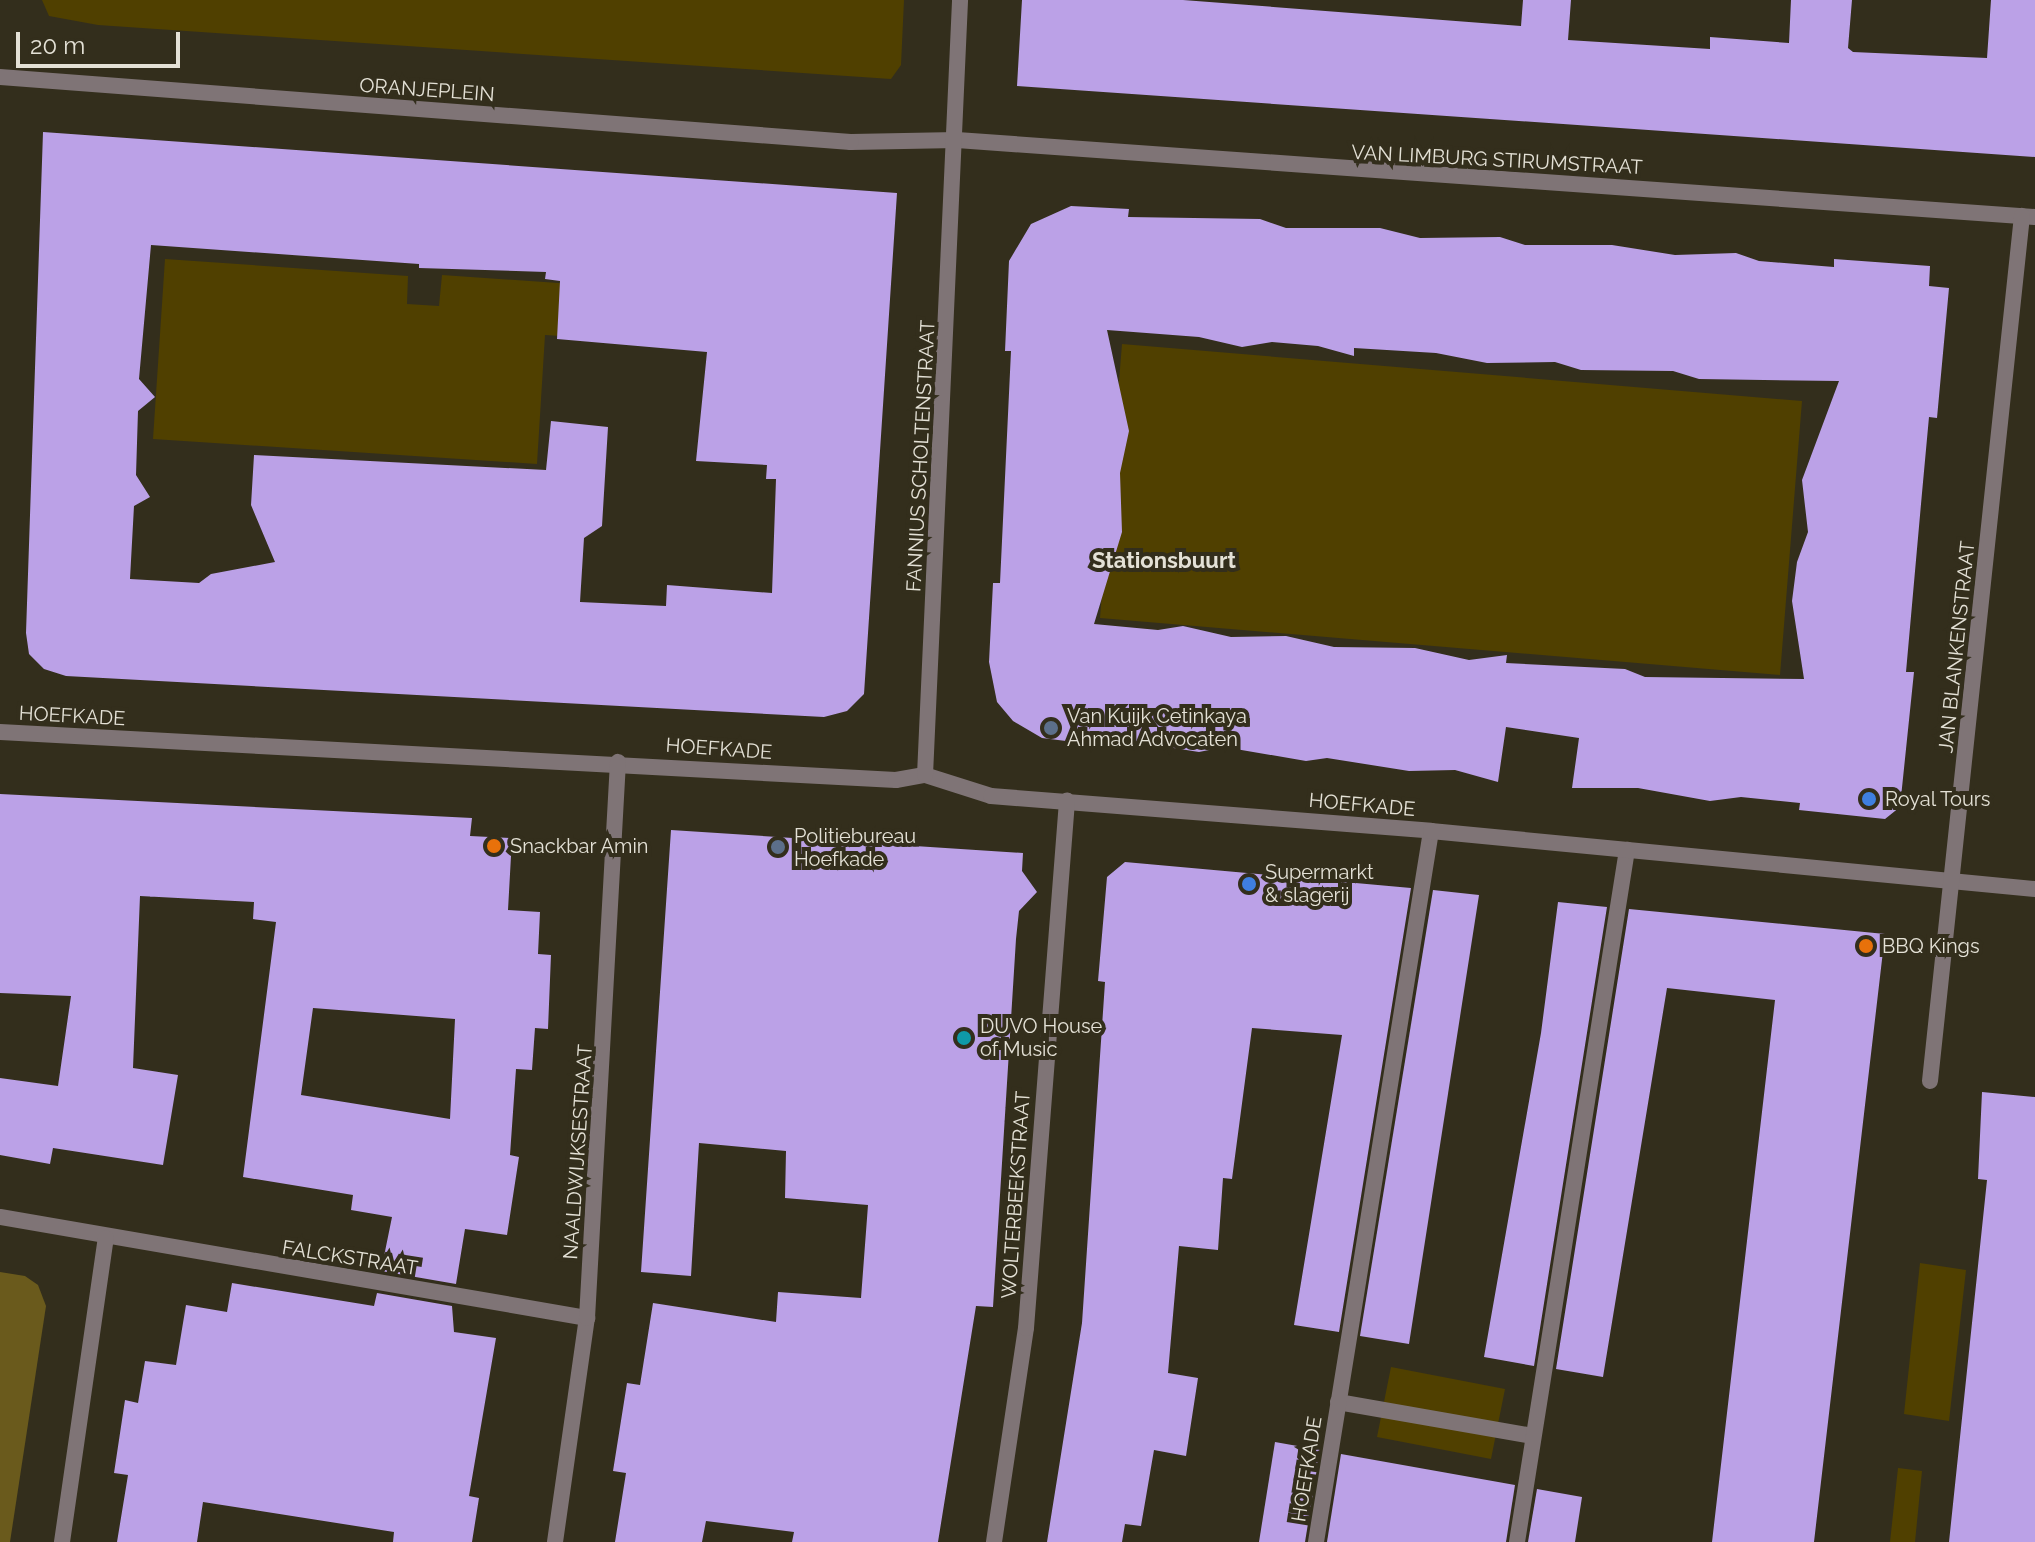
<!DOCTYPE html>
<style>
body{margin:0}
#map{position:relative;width:2035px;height:1542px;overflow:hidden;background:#332e1c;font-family:Raleway,sans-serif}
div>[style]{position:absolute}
.green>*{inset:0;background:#504000}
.forest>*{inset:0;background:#6a5a1c}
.building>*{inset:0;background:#bba1e7}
.pedestrian>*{height:16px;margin:-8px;padding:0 8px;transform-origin:8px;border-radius:8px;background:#7f7476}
.minor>*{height:16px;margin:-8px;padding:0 8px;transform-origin:8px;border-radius:8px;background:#7f7476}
.dots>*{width:22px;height:22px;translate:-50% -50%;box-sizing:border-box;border:4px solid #332e1c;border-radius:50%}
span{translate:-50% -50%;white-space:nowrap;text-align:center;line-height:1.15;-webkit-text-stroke:8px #332e1c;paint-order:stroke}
.street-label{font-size:20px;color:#e4e1d6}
.poi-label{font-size:20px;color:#e4e1d6}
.left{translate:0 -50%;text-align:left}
.neighbourhood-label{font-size:22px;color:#e4e1d6;font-weight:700}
.scale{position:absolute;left:16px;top:32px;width:164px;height:36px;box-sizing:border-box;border:4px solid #e4e1d6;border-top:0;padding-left:10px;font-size:24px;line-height:28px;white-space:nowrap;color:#e4e1d6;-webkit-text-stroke:6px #332e1c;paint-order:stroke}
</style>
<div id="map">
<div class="green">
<i style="clip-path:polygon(42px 0,904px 0,901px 65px,891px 79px,98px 25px,49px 16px)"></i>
<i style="clip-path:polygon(165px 259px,408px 276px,407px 304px,439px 306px,442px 275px,660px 290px,656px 342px,545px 335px,537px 464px,153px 439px)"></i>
<i style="clip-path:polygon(1122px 344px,1802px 401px,1780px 675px,1100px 618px)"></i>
<i style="clip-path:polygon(1920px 1263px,1966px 1270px,1949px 1421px,1904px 1414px)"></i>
<i style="clip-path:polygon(1391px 1367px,1505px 1389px,1491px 1459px,1377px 1437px)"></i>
<i style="clip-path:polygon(1898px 1468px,1922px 1471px,1915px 1542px,1890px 1542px)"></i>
</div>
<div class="forest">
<i style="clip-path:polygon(0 1272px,25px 1276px,38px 1285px,46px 1306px,10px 1542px,0 1542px)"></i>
</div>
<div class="building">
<i style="clip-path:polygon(1022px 0,1183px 0,1521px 26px,1523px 0,1571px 0,1568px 40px,1710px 49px,1710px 37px,1789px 43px,1791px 0,1852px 0,1848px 48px,1853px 52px,1987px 58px,1991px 0,2035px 0,2035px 157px,1017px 86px)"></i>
<i style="clip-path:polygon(evenodd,43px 132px,897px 193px,864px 694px,847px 711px,824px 717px,66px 676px,44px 669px,29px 654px,26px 633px,43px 132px,151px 245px,419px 264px,419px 268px,546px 272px,545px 279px,560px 281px,557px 339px,707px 352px,696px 461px,767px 465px,766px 479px,776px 479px,772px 593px,667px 585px,666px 606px,580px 602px,584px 538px,602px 526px,608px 427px,551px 421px,546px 470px,254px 455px,251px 505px,275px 562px,211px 574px,199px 583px,130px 579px,134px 506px,150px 497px,136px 475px,138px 411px,155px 397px,139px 379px,151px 245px)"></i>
<i style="clip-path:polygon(evenodd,1071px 206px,1129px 209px,1128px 217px,1260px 219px,1286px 228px,1380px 228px,1420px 238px,1500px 237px,1525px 245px,1612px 245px,1675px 255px,1736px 253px,1759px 261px,1834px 267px,1834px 259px,1930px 266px,1929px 286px,1949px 288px,1937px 418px,1929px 417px,1922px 493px,1906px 672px,1914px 672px,1900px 807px,1885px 819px,1799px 810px,1800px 803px,1741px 797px,1710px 801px,1638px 788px,1572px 788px,1579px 738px,1506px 727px,1498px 782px,1455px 770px,1409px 771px,1327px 758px,1306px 761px,1224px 747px,1199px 752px,1084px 734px,1082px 743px,1042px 738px,1013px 721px,997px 702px,989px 662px,993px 583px,1000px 583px,1011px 351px,1005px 351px,1009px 261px,1031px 224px,1071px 206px,1107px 330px,1199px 337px,1242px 347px,1272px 342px,1318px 346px,1354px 356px,1354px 348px,1436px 353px,1487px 363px,1555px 362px,1581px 370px,1673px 371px,1699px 379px,1839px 381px,1802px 480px,1808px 532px,1797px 562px,1792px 601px,1804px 679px,1645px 677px,1625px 669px,1506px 663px,1507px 655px,1469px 660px,1415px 648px,1334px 647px,1286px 636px,1231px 637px,1183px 626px,1158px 630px,1094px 624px,1122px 532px,1120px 473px,1129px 431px,1107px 330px)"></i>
<i style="clip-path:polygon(evenodd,0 794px,472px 818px,470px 836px,512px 838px,508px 910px,540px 912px,538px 954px,551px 955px,548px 1029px,535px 1028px,532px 1070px,516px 1069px,510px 1155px,519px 1157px,507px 1235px,465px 1229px,456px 1284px,381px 1271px,392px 1217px,351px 1210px,353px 1195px,243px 1177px,276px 922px,253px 919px,254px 902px,140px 896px,133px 1068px,178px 1075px,163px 1165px,53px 1148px,50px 1164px,0 1155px,0 1078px,58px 1086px,71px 996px,0 993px,0 794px,313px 1008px,455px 1019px,450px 1119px,301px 1095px,313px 1008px)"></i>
<i style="clip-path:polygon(671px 830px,1023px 853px,1022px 871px,1037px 892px,1019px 911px,1016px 939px,993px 1307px,976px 1306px,938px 1542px,792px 1542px,794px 1532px,706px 1521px,702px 1542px,615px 1542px,626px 1473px,613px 1471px,627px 1383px,640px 1385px,653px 1303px,776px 1322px,778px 1292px,861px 1298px,868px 1205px,785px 1198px,786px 1151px,699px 1143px,691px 1276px,641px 1272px)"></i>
<i style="clip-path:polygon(1125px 862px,1411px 888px,1339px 1332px,1294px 1325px,1342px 1035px,1252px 1028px,1232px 1179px,1223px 1178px,1218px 1250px,1179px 1246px,1168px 1373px,1198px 1378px,1186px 1456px,1154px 1450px,1141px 1526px,1125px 1524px,1122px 1542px,1047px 1542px,1082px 1323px,1105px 982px,1098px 981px,1107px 877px)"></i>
<i style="clip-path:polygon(1433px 890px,1479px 895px,1409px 1344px,1360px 1336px)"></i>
<i style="clip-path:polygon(1558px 902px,1607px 907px,1534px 1366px,1484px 1357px,1541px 1033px)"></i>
<i style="clip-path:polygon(1629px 909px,1885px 934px,1814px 1542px,1712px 1542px,1775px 1000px,1667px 988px,1603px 1377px,1556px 1369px)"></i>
<i style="clip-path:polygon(1982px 1092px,2035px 1097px,2035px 1542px,1949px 1542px,1987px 1180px,1978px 1179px)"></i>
<i style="clip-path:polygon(232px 1283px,374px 1306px,377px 1293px,452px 1306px,454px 1332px,496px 1338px,469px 1496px,479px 1498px,472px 1542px,393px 1542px,394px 1532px,203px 1502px,197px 1542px,117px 1542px,128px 1475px,114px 1473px,125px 1400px,138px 1403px,145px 1361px,176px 1365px,186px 1305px,227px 1312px)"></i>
<i style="clip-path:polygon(1275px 1442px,1320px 1450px,1305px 1542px,1259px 1542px)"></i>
<i style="clip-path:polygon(1341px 1454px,1515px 1485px,1506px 1542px,1327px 1542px)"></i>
<i style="clip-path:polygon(1537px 1489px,1582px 1497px,1575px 1542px,1528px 1542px)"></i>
</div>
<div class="pedestrian">
<i style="left:851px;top:142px;width:106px;rotate:-1.1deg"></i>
<i style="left:1338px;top:1402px;width:198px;rotate:9.9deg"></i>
<i style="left:1316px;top:1542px;width:720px;rotate:-80.81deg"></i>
<i style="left:1517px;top:1542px;width:701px;rotate:-80.97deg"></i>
</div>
<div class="minor">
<i style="left:0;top:77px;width:853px;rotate:4.37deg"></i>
<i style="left:957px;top:140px;width:1081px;rotate:4.09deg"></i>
<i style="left:0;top:732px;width:897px;rotate:3.07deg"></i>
<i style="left:896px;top:780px;width:29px;rotate:-10deg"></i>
<i style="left:925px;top:775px;width:69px;rotate:17.7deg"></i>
<i style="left:991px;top:796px;width:441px;rotate:4.5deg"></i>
<i style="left:1431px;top:831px;width:607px;rotate:5.49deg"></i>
<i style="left:925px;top:775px;width:776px;rotate:-87.41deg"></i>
<i style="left:1930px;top:1081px;width:870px;rotate:-83.93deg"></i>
<i style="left:0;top:1217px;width:596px;rotate:9.76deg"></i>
<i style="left:62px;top:1542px;width:307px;rotate:-81.8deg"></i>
<i style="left:555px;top:1542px;width:226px;rotate:-81.9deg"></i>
<i style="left:587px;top:1318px;width:557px;rotate:-86.81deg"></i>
<i style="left:994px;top:1542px;width:216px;rotate:-81.5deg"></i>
<i style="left:1026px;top:1328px;width:529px;rotate:-85.55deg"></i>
</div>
<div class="dots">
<i style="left:1051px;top:728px;background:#5c6f8a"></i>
<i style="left:1869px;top:799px;background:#3f7fe0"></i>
<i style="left:494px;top:846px;background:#e8710a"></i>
<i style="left:778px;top:847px;background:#5c6f8a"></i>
<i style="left:1249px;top:884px;background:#3f7fe0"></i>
<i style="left:1866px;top:946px;background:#e8710a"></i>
<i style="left:964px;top:1038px;background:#0f9aa8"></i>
</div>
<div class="street-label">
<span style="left:427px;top:90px;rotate:4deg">ORANJEPLEIN</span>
<span style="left:1497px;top:160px;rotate:3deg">VAN LIMBURG STIRUMSTRAAT</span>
<span style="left:921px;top:456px;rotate:-87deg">FANNIUS SCHOLTENSTRAAT</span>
<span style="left:1957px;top:647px;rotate:-84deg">JAN BLANKENSTRAAT</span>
<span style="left:72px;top:716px;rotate:3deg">HOEFKADE</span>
<span style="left:719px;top:749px;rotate:4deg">HOEFKADE</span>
<span style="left:1362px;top:805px;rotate:5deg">HOEFKADE</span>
<span style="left:578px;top:1152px;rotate:-86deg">NAALDWIJKSESTRAAT</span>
<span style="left:1016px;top:1195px;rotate:-86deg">WOLTERBEEKSTRAAT</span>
<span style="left:350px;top:1258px;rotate:9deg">FALCKSTRAAT</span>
<span style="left:1307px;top:1469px;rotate:-81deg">HOEFKADE</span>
</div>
<div class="poi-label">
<span class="left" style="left:1067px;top:728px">Van Kuijk Cetinkaya<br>Ahmad Advocaten</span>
<span class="left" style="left:1885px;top:799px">Royal Tours</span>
<span class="left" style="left:794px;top:848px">Politiebureau<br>Hoefkade</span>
<span class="left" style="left:510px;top:846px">Snackbar Amin</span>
<span class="left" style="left:1265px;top:884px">Supermarkt<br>&amp; slagerij</span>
<span class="left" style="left:1882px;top:946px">BBQ Kings</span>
<span class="left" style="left:980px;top:1038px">DUVO House<br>of Music</span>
</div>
<div class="neighbourhood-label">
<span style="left:1164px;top:561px">Stationsbuurt</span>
</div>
<div class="scale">20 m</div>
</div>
